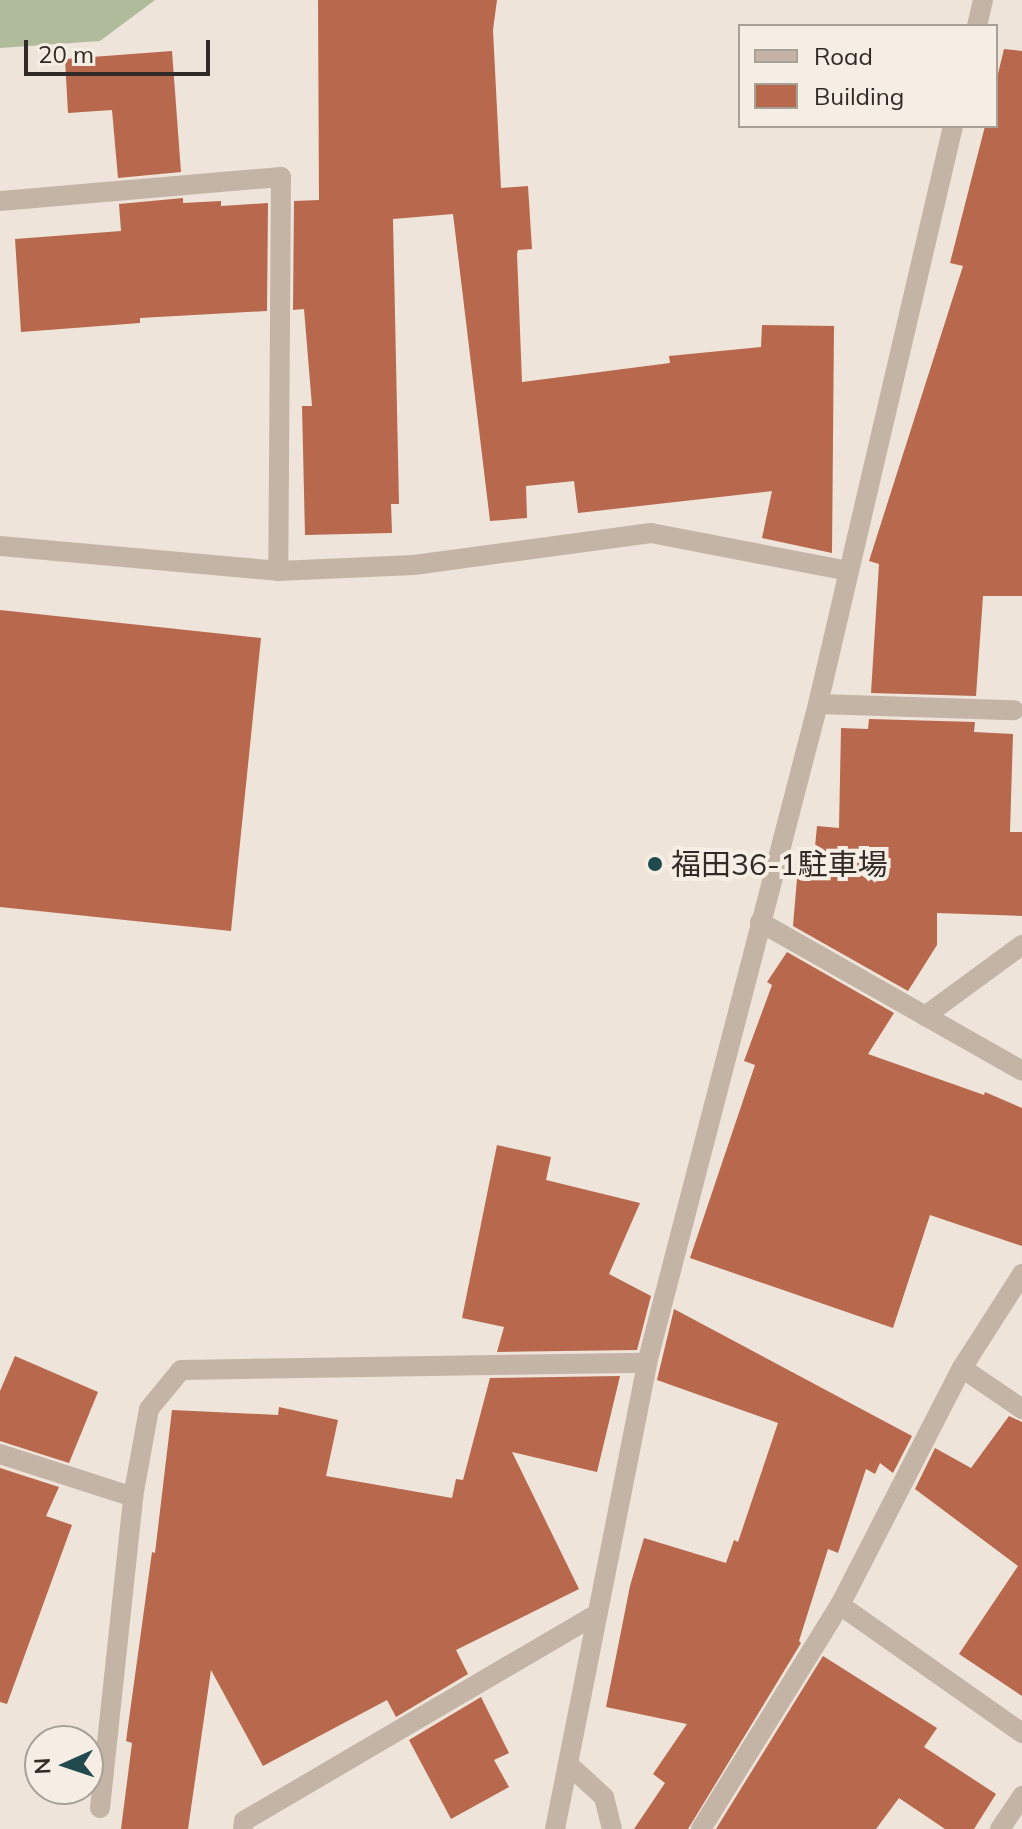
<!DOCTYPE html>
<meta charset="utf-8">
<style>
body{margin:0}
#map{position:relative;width:1022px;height:1829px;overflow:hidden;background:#eee4d9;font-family:Mulish,"Noto Sans JP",sans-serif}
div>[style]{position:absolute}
.green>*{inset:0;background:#afbb9b}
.building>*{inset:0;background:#b8684c}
.lane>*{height:20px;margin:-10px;padding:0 10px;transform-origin:10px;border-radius:10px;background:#c4b4a6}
.street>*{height:20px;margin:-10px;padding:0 10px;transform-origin:10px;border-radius:10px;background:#c4b4a6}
.dots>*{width:22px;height:22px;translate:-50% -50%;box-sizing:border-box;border:4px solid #f6eee4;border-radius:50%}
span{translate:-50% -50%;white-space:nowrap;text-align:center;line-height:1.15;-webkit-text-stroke:8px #f6eee4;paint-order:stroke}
.poi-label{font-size:30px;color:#312a26}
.left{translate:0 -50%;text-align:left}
.legend{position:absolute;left:738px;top:24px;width:260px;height:104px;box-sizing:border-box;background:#f6eee4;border:2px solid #a7a098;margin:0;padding:10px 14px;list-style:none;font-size:24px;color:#312a26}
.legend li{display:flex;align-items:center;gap:16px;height:40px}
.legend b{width:40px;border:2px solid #a7a098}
.north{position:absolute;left:24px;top:1725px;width:80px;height:80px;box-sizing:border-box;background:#f6eee4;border:2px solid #a7a098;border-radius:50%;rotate:267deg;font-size:22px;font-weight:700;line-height:32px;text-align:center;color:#312a26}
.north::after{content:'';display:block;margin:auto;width:28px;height:36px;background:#214a4e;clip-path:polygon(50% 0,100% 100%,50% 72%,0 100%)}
.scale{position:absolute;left:24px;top:40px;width:186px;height:36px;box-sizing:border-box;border:4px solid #312a26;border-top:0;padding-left:10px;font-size:24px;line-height:28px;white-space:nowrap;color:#312a26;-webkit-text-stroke:6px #f6eee4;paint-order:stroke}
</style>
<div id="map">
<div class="green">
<i style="clip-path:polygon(0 0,155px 0,100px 41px,0 48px)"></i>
</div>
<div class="building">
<i style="clip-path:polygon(318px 0,497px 0,493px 30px,501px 188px,528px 186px,532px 249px,518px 250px,517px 254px,522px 382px,670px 363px,669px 356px,761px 347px,762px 325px,834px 326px,832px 553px,762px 538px,772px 491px,578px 513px,574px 481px,526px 486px,527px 518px,490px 521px,453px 214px,393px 219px,399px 504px,391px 504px,392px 533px,305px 535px,302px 406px,312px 406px,304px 309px,293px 310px,294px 201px,319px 200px)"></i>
<i style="clip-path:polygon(1004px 49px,1022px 51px,1022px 596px,983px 596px,976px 696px,871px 693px,879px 564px,869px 561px,963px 266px,950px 263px,985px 126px,996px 126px,996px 82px)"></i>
<i style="clip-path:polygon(172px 51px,181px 172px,118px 178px,112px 110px,68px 113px,65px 59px)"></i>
<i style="clip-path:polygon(183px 198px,183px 203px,221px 201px,221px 206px,268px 203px,267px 311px,140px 318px,140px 323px,21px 332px,15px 239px,121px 231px,119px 204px)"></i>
<i style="clip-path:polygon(0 610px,261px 638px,231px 931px,0 907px)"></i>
<i style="clip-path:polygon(869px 719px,975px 722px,974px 732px,1013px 734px,1010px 832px,1022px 832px,1022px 916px,937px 913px,937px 945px,908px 991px,793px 926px,799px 855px,814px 857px,817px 826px,839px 828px,841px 728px,868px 729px)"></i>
<i style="clip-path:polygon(787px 952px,894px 1013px,868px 1054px,984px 1095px,985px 1092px,1022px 1108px,1022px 1246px,930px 1215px,893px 1328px,690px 1258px,755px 1065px,744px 1061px,772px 985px,767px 982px)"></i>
<i style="clip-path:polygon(497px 1145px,551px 1157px,546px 1180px,640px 1203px,609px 1274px,651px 1296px,637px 1350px,497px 1352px,504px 1327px,462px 1318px)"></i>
<i style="clip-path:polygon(674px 1309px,912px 1436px,893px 1473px,880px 1463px,875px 1474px,866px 1469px,838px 1553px,828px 1549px,799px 1641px,801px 1643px,688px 1829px,634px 1829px,665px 1783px,653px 1774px,687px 1724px,606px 1707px,630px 1586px,644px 1538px,726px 1563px,734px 1540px,738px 1542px,778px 1423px,657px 1380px)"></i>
<i style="clip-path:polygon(15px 1356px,98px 1392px,69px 1463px,0 1441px,0 1391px)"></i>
<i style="clip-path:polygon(620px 1376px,597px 1472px,512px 1452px,579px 1589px,456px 1650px,468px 1674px,396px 1717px,387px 1700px,263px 1766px,211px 1670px,188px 1829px,121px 1829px,132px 1743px,126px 1741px,152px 1552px,155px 1553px,172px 1410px,278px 1415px,279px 1407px,338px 1420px,326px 1476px,452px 1498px,456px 1479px,463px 1480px,490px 1378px)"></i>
<i style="clip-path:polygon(1009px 1416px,1022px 1422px,1022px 1696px,959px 1654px,1018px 1566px,915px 1489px,935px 1448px,971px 1468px)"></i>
<i style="clip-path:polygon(0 1468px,59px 1487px,46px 1516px,72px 1525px,7px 1704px,0 1702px)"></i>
<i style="clip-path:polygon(823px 1656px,937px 1728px,924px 1747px,996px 1794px,974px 1829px,945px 1829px,899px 1798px,876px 1829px,716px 1829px)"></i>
<i style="clip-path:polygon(481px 1697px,509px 1753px,494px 1760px,509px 1787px,451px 1819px,409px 1740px)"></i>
</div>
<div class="lane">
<i style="left:818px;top:704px;width:196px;rotate:1.8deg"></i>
<i style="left:760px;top:922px;width:301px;rotate:29.6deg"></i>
<i style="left:925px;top:1016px;width:120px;rotate:-36.2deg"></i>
<i style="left:0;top:1454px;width:140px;rotate:17.9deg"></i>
<i style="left:840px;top:1605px;width:223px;rotate:35.1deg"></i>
<i style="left:100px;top:1808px;width:313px;rotate:-83.9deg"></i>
<i style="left:133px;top:1497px;width:89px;rotate:-79.7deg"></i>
<i style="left:149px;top:1409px;width:50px;rotate:-50.6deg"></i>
<i style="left:181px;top:1370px;width:466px;rotate:-0.9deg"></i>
<i style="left:243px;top:1829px;width:8px;rotate:-83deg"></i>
<i style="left:244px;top:1821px;width:409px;rotate:-30.4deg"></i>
<i style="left:1000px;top:1829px;width:40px;rotate:-56deg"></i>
</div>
<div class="street">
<i style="left:977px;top:26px;width:27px;rotate:-77deg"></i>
<i style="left:0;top:201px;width:282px;rotate:-4.9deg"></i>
<i style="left:281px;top:177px;width:394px;rotate:90.4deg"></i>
<i style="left:0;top:546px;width:279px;rotate:5.1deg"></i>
<i style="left:278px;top:571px;width:136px;rotate:-2.5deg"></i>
<i style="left:414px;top:565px;width:239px;rotate:-7.7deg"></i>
<i style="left:651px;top:533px;width:201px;rotate:10.9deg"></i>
<i style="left:962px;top:1368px;width:73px;rotate:34.3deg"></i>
<i style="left:570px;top:1766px;width:46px;rotate:42.4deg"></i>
<i style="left:604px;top:1797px;width:33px;rotate:76deg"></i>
<i style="left:555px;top:1829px;width:475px;rotate:-78.8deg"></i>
<i style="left:647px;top:1363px;width:681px;rotate:-75.45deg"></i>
<i style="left:818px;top:704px;width:594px;rotate:-76.85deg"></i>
<i style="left:701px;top:1829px;width:264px;rotate:-58.2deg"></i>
<i style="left:840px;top:1605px;width:267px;rotate:-62.8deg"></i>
<i style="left:962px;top:1368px;width:112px;rotate:-57.4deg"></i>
</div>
<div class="dots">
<i style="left:655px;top:864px;background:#214a4e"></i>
</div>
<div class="poi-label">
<span class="left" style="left:671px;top:864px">福田36-1駐車場</span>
</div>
<ul class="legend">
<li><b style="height:10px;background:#c4b4a6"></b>Road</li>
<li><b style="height:22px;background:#b8684c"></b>Building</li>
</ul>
<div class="north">N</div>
<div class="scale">20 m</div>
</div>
